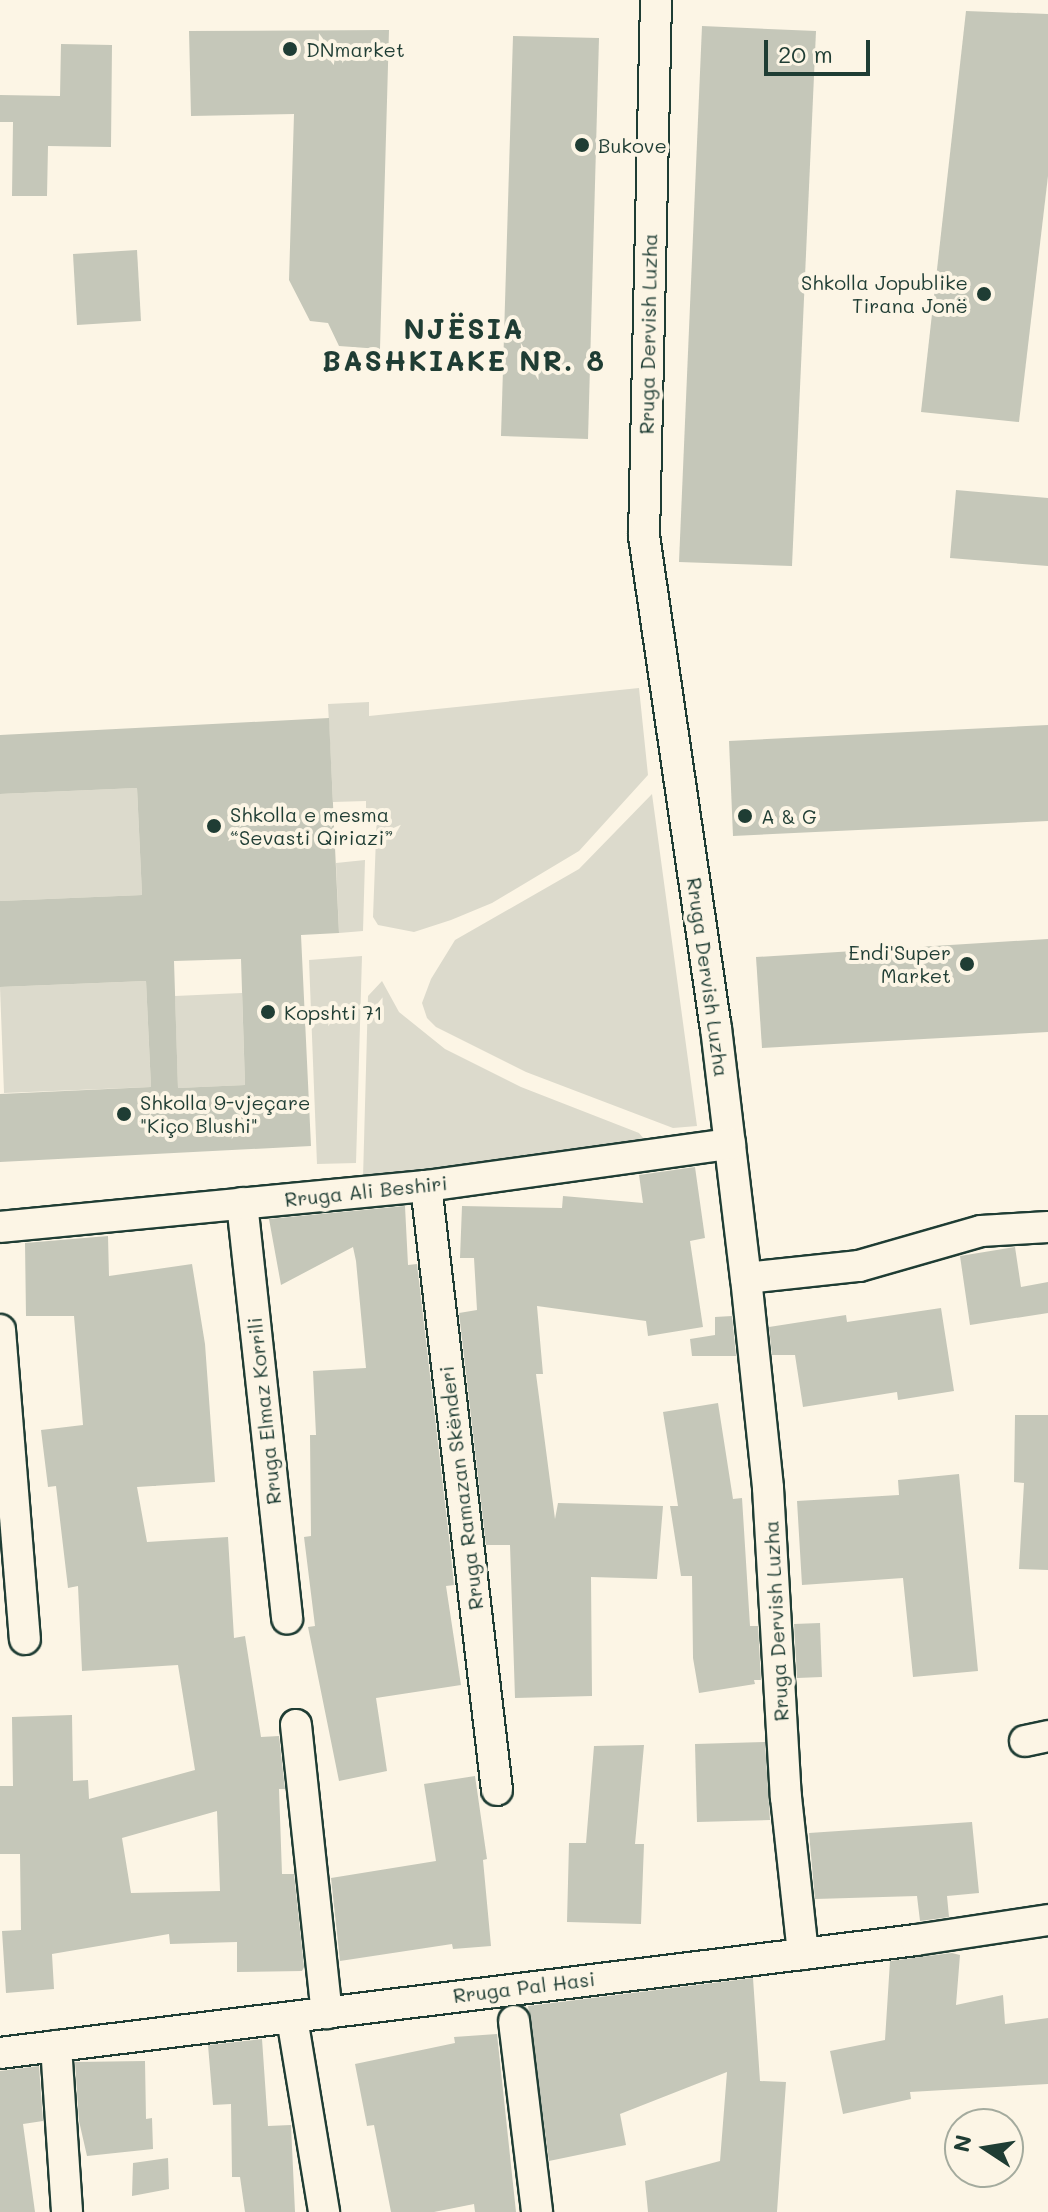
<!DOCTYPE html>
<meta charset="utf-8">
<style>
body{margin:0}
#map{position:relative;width:1048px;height:2212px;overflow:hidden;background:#fcf5e5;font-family:Mali,sans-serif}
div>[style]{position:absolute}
.green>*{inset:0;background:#dcdacc}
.building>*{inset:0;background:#c5c7b9}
.roads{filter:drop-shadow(2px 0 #1f3d34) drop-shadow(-2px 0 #1f3d34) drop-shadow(0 2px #1f3d34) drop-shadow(0 -2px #1f3d34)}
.minor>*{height:30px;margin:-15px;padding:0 15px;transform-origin:15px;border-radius:15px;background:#fcf5e5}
.dots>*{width:22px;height:22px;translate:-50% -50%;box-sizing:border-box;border:4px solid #fcf5e5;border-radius:50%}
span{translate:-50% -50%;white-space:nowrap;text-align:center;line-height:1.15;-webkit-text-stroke:8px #fcf5e5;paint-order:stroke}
.poi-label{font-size:20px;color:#1f3d34}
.left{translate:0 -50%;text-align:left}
.right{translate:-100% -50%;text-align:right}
.street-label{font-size:20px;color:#1f3d34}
.district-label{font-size:28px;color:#1f3d34;font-weight:700;letter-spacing:2px}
.north{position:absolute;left:944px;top:2108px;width:80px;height:80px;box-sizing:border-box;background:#fcf5e5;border:2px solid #a4ab9e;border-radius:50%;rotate:282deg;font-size:22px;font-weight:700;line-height:32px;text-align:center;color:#1f3d34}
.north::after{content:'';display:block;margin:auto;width:28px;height:36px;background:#1f3d34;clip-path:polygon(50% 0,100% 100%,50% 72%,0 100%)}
.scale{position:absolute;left:764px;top:40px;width:106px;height:36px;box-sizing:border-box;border:4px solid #1f3d34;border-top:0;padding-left:10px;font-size:24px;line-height:28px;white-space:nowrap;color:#1f3d34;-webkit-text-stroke:6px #fcf5e5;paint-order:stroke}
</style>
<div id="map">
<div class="green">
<i style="clip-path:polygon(639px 688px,648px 775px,579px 851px,492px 903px,451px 920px,414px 932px,378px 925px,373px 917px,377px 811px,366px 810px,366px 801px,333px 802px,328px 704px,369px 702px,369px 716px)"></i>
<i style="clip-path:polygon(137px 788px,142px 895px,0 901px,0 794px)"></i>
<i style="clip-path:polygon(652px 794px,697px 1126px,673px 1128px,526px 1072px,436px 1027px,427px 1018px,422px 1003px,431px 979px,455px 940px,579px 869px)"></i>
<i style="clip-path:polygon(365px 860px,363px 931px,339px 933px,336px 863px)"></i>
<i style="clip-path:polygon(362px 956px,356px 1163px,317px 1164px,309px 960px)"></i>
<i style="clip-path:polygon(146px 981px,151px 1087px,4px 1093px,0 987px)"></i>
<i style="clip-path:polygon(382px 981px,399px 1012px,445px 1049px,521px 1087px,639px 1133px,649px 1145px,363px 1178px,368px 996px)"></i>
<i style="clip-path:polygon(242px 993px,245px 1085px,178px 1088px,175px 996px)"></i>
</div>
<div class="building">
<i style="clip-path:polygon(966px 11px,1048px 14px,1048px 176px,1019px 422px,921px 412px)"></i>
<i style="clip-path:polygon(702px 26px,816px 31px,792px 566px,679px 562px)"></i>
<i style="clip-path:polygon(389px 30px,380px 349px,339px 346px,328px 323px,310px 321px,289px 280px,294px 114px,191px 116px,189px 31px)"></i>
<i style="clip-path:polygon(513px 36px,599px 38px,588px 439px,501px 436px)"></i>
<i style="clip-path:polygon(61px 44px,112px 45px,111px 147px,48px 146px,47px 196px,12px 196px,13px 122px,0 122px,0 95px,60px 96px)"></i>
<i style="clip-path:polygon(137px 250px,141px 321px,77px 325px,73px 254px)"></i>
<i style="clip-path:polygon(956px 490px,1048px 498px,1048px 566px,950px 558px)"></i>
<i style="clip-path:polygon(evenodd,329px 718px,339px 933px,301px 935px,311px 1146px,0 1162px,0 1094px,151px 1087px,146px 981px,0 987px,0 901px,142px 895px,137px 788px,0 794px,0 735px,329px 718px,241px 959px,245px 1085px,178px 1088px,174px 961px,241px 959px)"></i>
<i style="clip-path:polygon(1048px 725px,1048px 821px,733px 836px,729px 741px)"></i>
<i style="clip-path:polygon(1048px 939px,1048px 1032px,762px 1048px,756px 957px)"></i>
<i style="clip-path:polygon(695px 1167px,705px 1238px,690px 1241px,703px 1327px,648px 1336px,646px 1321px,537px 1306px,543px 1374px,536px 1374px,555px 1519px,558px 1503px,663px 1506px,657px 1579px,591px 1577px,592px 1696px,515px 1698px,510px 1545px,486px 1545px,459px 1313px,477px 1310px,474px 1258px,460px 1258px,462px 1206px,562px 1208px,563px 1196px,643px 1203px,639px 1175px)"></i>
<i style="clip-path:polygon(405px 1206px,408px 1265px,417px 1264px,450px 1546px,454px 1585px,446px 1586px,461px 1685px,376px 1698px,387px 1771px,339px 1781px,308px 1627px,315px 1626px,304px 1537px,311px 1536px,310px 1435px,316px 1435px,313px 1371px,366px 1368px,356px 1261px,353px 1247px,281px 1285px,269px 1219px)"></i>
<i style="clip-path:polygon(evenodd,108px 1236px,109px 1276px,192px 1264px,205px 1344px,215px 1482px,137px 1487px,147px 1542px,228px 1537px,234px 1638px,245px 1636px,261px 1737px,279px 1736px,285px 1789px,279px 1789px,282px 1874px,294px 1874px,304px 1967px,302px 1971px,237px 1972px,237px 1942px,170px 1944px,169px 1934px,52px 1954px,54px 1989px,6px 1993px,2px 1931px,21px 1930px,20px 1854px,0 1854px,0 1786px,13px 1786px,12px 1717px,72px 1715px,73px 1781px,88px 1780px,89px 1799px,195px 1770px,178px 1665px,82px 1671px,78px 1586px,68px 1588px,56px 1486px,48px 1487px,41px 1430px,83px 1425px,74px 1316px,26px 1316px,25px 1243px,108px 1236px,217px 1811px,220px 1891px,131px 1893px,122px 1838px,217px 1811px)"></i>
<i style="clip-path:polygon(1015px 1247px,1021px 1287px,1048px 1282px,1048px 1313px,970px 1325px,960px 1256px)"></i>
<i style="clip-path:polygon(941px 1308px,954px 1391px,898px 1400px,897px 1392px,803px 1407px,795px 1355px,772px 1355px,769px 1327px,846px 1315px,847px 1322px)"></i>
<i style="clip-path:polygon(732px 1316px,736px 1356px,692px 1356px,690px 1339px,715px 1335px,715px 1317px)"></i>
<i style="clip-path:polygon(718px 1403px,733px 1499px,742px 1498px,750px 1626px,758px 1626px,761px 1680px,754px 1680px,755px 1684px,699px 1693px,693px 1658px,692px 1576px,681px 1576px,670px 1506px,678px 1506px,663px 1412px)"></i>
<i style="clip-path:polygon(1015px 1415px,1048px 1415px,1048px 1570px,1019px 1569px,1024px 1483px,1014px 1482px)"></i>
<i style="clip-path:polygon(959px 1474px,978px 1671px,913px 1677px,903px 1578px,802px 1585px,797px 1501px,899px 1495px,898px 1480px)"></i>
<i style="clip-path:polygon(820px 1623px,822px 1677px,797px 1678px,794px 1624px)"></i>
<i style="clip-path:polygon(765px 1742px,770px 1820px,697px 1822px,695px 1744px)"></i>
<i style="clip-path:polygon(644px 1745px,635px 1844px,644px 1844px,641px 1924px,567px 1922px,569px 1843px,586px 1843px,594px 1746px)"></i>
<i style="clip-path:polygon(475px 1776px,487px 1859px,483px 1860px,491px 1946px,453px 1949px,452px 1944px,340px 1961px,331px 1878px,436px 1861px,424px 1784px)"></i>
<i style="clip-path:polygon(972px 1822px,979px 1893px,947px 1896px,949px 1917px,920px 1921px,917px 1896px,815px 1899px,809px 1833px)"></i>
<i style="clip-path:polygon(952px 1953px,960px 1955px,956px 2005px,1003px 1995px,1005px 2024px,1048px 2018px,1048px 2084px,910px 2092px,911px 2099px,843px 2114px,830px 2051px,885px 2040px,890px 1961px)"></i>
<i style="clip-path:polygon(753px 1978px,760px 2081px,786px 2082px,777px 2212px,648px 2212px,645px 2181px,720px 2161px,727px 2072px,620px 2114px,626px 2145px,549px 2161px,528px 2006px)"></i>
<i style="clip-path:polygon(497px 2034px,516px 2212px,475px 2212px,474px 2204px,434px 2212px,391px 2212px,374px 2125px,367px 2126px,355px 2064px,455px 2043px,454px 2037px)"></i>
<i style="clip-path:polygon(262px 2039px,268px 2126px,291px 2125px,295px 2212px,245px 2212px,240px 2177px,232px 2177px,231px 2104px,213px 2105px,208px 2045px)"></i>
<i style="clip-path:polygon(145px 2061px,146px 2119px,152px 2118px,153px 2149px,87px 2156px,79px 2121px,75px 2062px)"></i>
<i style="clip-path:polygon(39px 2066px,43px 2121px,23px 2124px,35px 2212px,0 2212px,0 2071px)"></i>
<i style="clip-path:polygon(168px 2158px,169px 2189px,132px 2196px,133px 2163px)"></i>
</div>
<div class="roads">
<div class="minor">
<i style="left:656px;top:0;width:536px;rotate:91.28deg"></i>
<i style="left:644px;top:536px;width:497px;rotate:81.7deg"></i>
<i style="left:716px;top:1028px;width:252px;rotate:83.2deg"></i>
<i style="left:746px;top:1278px;width:211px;rotate:84deg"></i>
<i style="left:768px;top:1488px;width:310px;rotate:86.7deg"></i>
<i style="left:786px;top:1797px;width:158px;rotate:83.8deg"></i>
<i style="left:426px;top:1186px;width:608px;rotate:83.3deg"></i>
<i style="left:242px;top:1203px;width:418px;rotate:83.8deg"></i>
<i style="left:0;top:1227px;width:428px;rotate:-5.5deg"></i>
<i style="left:426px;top:1186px;width:307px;rotate:-7.9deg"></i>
<i style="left:746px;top:1278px;width:114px;rotate:-6.1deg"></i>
<i style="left:859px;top:1266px;width:127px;rotate:-16deg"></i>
<i style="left:981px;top:1231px;width:67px;rotate:-3.4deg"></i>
<i style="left:0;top:1330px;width:310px;rotate:85.4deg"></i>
<i style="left:296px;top:1725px;width:290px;rotate:83.9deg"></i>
<i style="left:1025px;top:1741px;width:24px;rotate:-12deg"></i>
<i style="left:292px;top:2018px;width:197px;rotate:80.6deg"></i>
<i style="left:514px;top:2021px;width:192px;rotate:83.1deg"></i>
<i style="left:56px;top:2046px;width:166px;rotate:86.2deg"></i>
<i style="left:0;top:2053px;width:923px;rotate:-7.03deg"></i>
<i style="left:916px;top:1940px;width:134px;rotate:-8.6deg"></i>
</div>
</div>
<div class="dots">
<i style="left:290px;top:49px;background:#1f3d34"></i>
<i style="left:582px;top:145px;background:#1f3d34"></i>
<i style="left:984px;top:294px;background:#1f3d34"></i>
<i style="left:745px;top:816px;background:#1f3d34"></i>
<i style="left:214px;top:826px;background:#1f3d34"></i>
<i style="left:967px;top:964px;background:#1f3d34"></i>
<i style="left:268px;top:1012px;background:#1f3d34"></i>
<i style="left:124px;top:1114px;background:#1f3d34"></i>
</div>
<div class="poi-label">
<span class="left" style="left:306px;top:49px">DNmarket</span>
<span class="left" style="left:598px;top:145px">Bukove</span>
<span class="right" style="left:968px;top:294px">Shkolla Jopublike<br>Tirana Jonë</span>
<span class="left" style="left:230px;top:826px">Shkolla e mesma<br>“Sevasti Qiriazi”</span>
<span class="left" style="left:761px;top:816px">A &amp; G</span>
<span class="right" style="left:951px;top:964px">Endi'Super<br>Market</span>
<span class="left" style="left:284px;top:1012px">Kopshti 71</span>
<span class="left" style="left:140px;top:1114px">Shkolla 9-vjeçare<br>"Kiço Blushi"</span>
</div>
<div class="street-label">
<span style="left:648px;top:334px;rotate:-89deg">Rruga Dervish Luzha</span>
<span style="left:708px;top:977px;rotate:82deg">Rruga Dervish Luzha</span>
<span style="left:366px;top:1191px;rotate:-6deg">Rruga Ali Beshiri</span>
<span style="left:264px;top:1411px;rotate:-96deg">Rruga Elmaz Korrili</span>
<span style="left:461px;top:1488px;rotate:-97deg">Rruga Ramazan Skënderi</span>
<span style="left:776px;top:1621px;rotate:-93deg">Rruga Dervish Luzha</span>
<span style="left:524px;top:1987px;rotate:-7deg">Rruga Pal Hasi</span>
</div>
<div class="district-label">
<span style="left:464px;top:344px">NJËSIA<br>BASHKIAKE NR. 8</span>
</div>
<div class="north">N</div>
<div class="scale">20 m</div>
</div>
